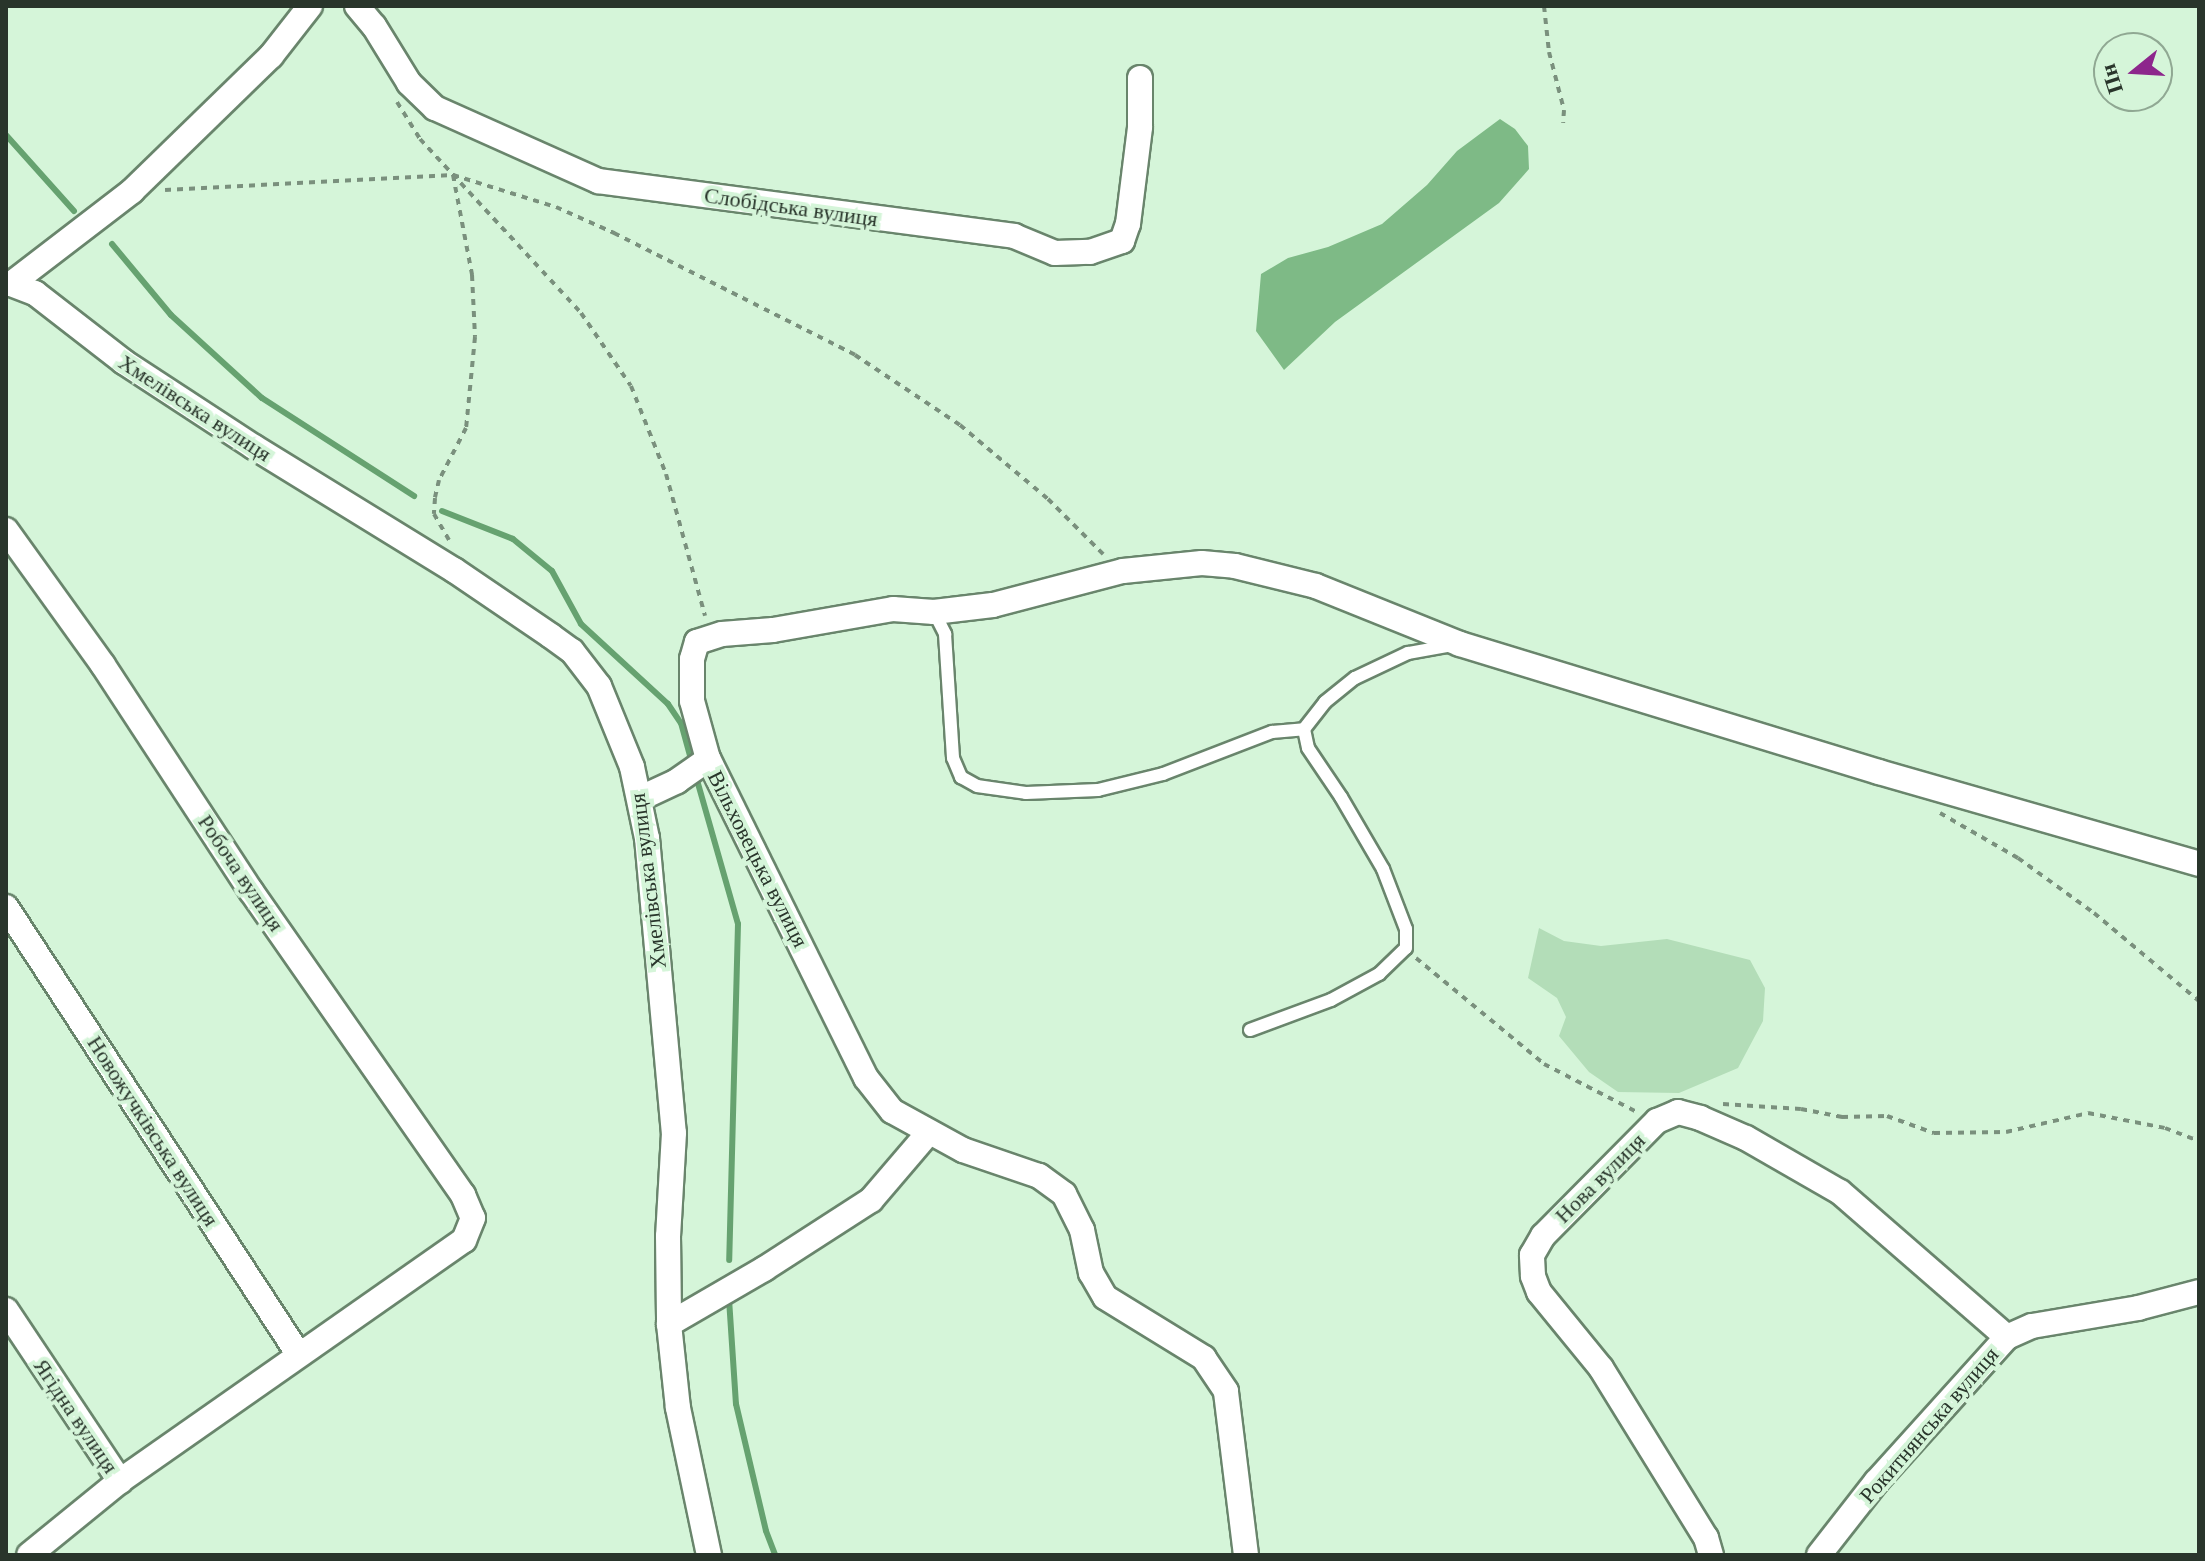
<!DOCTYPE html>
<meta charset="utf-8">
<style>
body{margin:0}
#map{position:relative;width:2205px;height:1561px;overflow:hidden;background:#d5f5d9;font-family:Georgia,serif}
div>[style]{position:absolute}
.green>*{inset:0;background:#b3ddb8}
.forest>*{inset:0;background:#7eba86}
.stream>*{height:6px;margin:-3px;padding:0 3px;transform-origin:3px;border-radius:3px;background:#66a270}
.path>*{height:4px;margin-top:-2px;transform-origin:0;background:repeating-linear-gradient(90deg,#7a907d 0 6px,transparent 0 12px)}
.roads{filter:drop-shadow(2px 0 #69856c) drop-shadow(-2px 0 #69856c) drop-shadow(0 2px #69856c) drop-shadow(0 -2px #69856c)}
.service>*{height:12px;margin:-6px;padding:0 6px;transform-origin:6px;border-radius:6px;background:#fff}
.minor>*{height:24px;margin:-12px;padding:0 12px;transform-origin:12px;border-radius:12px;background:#fff}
span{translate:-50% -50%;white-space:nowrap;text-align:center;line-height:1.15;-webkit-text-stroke:8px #d5f5d9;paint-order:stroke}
.street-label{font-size:22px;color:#29352b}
.frame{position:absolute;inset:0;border:8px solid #29352b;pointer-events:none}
.north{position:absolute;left:2093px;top:32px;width:80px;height:80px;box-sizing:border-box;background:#d5f5d9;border:2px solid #90a893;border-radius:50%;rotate:252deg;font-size:22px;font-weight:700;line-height:32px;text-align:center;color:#29352b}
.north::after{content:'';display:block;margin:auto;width:28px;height:36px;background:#8d268c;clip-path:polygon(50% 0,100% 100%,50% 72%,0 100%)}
</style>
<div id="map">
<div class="green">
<i style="clip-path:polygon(1539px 928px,1564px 941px,1601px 946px,1667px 939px,1750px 960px,1765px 988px,1763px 1021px,1738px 1068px,1679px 1093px,1618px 1092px,1589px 1072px,1559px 1036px,1566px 1017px,1557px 998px,1528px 978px)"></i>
</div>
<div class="forest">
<i style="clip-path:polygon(1500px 119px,1515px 129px,1528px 146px,1529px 169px,1499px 203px,1335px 322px,1284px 370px,1256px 331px,1261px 274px,1288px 258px,1328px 247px,1382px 224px,1427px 185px,1457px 151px)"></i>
</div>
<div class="stream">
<i style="left:6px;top:135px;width:102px;rotate:48.2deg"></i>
<i style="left:112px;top:244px;width:92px;rotate:50.3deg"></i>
<i style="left:171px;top:315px;width:123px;rotate:42.4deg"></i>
<i style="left:262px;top:398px;width:181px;rotate:32.8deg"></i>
<i style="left:442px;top:511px;width:76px;rotate:21.5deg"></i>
<i style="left:513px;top:539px;width:50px;rotate:39.4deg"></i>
<i style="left:552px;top:571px;width:60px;rotate:61.3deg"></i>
<i style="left:581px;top:624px;width:118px;rotate:42.6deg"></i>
<i style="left:668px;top:704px;width:23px;rotate:56deg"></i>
<i style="left:681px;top:723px;width:41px;rotate:74.6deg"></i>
<i style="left:695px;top:773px;width:157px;rotate:74.1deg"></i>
<i style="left:738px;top:924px;width:336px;rotate:91.5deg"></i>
<i style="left:729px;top:1299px;width:105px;rotate:86.2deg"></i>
<i style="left:736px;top:1404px;width:130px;rotate:76.7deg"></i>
<i style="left:766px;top:1531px;width:26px;rotate:69deg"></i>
</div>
<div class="path">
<i style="left:1544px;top:6px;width:46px;rotate:83.8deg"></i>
<i style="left:1549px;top:52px;width:60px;rotate:75.5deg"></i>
<i style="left:1564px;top:110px;width:13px;rotate:94deg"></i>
<i style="left:397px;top:102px;width:44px;rotate:58.1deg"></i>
<i style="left:420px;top:139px;width:237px;rotate:47.2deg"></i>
<i style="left:581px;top:313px;width:88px;rotate:55.6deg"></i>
<i style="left:631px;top:386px;width:95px;rotate:68.3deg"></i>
<i style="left:666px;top:474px;width:147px;rotate:74.6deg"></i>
<i style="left:453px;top:175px;width:108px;rotate:17.3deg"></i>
<i style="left:556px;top:207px;width:64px;rotate:24.1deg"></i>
<i style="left:614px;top:233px;width:270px;rotate:26.8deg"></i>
<i style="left:855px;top:355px;width:126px;rotate:33.7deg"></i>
<i style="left:960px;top:425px;width:115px;rotate:40.1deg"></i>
<i style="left:1048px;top:499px;width:78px;rotate:45deg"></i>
<i style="left:165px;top:190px;width:288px;rotate:-3deg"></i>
<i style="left:453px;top:175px;width:102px;rotate:79.2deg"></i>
<i style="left:472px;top:275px;width:62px;rotate:87.2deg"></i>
<i style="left:475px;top:337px;width:91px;rotate:95.6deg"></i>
<i style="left:466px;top:428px;width:59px;rotate:117.4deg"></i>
<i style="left:439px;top:480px;width:18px;rotate:103deg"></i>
<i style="left:435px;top:498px;width:16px;rotate:94deg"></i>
<i style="left:434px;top:514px;width:30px;rotate:60deg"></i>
<i style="left:1940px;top:813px;width:90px;rotate:30deg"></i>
<i style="left:2018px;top:858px;width:94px;rotate:35.9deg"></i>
<i style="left:2094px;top:913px;width:137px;rotate:40deg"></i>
<i style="left:1416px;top:958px;width:166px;rotate:39.6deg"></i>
<i style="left:1544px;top:1064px;width:105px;rotate:27.3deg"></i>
<i style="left:1723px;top:1104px;width:78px;rotate:3.7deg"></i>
<i style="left:1801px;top:1109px;width:42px;rotate:11deg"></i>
<i style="left:1842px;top:1117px;width:45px;rotate:-1.3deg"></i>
<i style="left:1887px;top:1116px;width:50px;rotate:19.9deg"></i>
<i style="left:1934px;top:1133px;width:72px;rotate:-0.8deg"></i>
<i style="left:2006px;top:1132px;width:84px;rotate:-13deg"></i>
<i style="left:2088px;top:1113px;width:78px;rotate:11deg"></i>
<i style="left:2165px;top:1128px;width:36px;rotate:21deg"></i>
</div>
<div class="roads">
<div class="service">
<i style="left:934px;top:612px;width:25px;rotate:63deg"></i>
<i style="left:945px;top:634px;width:124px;rotate:86.3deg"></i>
<i style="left:953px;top:758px;width:21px;rotate:67deg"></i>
<i style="left:961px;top:777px;width:18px;rotate:29deg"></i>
<i style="left:977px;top:786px;width:49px;rotate:8.1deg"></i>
<i style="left:1026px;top:793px;width:72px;rotate:-2.4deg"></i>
<i style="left:1098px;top:790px;width:67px;rotate:-13.8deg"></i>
<i style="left:1163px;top:774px;width:117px;rotate:-21.1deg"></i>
<i style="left:1272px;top:732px;width:32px;rotate:-5deg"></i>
<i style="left:1250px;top:1030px;width:86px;rotate:-20.3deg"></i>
<i style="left:1331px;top:1000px;width:55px;rotate:-28.4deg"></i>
<i style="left:1379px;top:974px;width:37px;rotate:-44deg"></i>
<i style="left:1406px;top:948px;width:19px;rotate:-90deg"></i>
<i style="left:1406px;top:929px;width:64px;rotate:-111deg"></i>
<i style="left:1383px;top:869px;width:83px;rotate:-120.3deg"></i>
<i style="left:1341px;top:797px;width:59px;rotate:-124deg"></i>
<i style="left:1308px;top:748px;width:19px;rotate:-102deg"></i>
<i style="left:1304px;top:729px;width:34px;rotate:-52deg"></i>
<i style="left:1325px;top:702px;width:38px;rotate:-39deg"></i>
<i style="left:1355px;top:678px;width:59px;rotate:-25.3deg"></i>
<i style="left:1408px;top:653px;width:46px;rotate:-10.1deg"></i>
</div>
<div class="minor">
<i style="left:357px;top:6px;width:26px;rotate:50deg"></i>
<i style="left:374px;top:26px;width:67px;rotate:58.4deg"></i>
<i style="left:409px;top:83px;width:36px;rotate:44deg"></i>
<i style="left:435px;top:108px;width:179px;rotate:24.1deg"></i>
<i style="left:598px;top:181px;width:420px;rotate:7.5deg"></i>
<i style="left:1014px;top:236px;width:44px;rotate:22.5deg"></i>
<i style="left:1055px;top:253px;width:35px;rotate:-2deg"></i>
<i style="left:1090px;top:252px;width:34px;rotate:-19deg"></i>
<i style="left:1122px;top:241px;width:18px;rotate:-71deg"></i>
<i style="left:1128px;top:224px;width:98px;rotate:-82.9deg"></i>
<i style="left:1140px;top:127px;width:49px;rotate:-90deg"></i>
<i style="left:11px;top:284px;width:26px;rotate:21deg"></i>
<i style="left:35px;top:293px;width:113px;rotate:37.8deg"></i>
<i style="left:124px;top:362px;width:155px;rotate:33.2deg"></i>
<i style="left:254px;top:447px;width:235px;rotate:31.6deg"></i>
<i style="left:454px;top:570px;width:117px;rotate:34.2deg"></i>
<i style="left:551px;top:636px;width:26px;rotate:36deg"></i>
<i style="left:572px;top:651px;width:44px;rotate:52.4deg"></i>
<i style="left:599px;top:686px;width:87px;rotate:67.8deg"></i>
<i style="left:632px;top:767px;width:73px;rotate:78.1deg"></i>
<i style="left:647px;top:838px;width:296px;rotate:84.8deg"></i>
<i style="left:674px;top:1133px;width:103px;rotate:93.3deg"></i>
<i style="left:668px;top:1236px;width:88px;rotate:89.3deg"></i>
<i style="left:669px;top:1324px;width:84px;rotate:83.9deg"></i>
<i style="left:678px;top:1408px;width:150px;rotate:78.1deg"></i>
<i style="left:11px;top:284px;width:153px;rotate:-37.5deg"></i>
<i style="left:132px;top:191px;width:194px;rotate:-44.2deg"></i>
<i style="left:271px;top:56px;width:63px;rotate:-52deg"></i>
<i style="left:6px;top:530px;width:166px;rotate:54.3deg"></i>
<i style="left:103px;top:665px;width:270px;rotate:56.8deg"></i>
<i style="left:251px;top:891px;width:371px;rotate:55.1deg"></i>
<i style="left:463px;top:1195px;width:25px;rotate:67deg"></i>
<i style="left:473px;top:1218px;width:24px;rotate:112deg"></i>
<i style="left:464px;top:1240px;width:420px;rotate:145deg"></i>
<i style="left:120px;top:1481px;width:117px;rotate:140.9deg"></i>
<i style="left:641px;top:798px;width:40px;rotate:-25deg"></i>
<i style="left:677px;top:781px;width:38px;rotate:-35deg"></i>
<i style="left:6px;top:907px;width:535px;rotate:56.81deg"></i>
<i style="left:6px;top:1310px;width:206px;rotate:56.3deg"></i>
<i style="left:669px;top:1324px;width:110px;rotate:-30.1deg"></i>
<i style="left:764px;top:1269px;width:127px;rotate:-32.8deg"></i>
<i style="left:871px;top:1200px;width:89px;rotate:-49.5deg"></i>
<i style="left:1246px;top:1555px;width:165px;rotate:-97deg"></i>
<i style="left:1226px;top:1391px;width:40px;rotate:-124deg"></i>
<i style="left:1204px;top:1358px;width:116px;rotate:-148.4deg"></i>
<i style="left:1105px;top:1297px;width:28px;rotate:-120deg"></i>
<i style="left:1091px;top:1273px;width:44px;rotate:-101.8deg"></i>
<i style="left:1082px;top:1230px;width:40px;rotate:-116.6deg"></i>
<i style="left:1064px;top:1194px;width:31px;rotate:-144deg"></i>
<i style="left:1039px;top:1176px;width:80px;rotate:-161.1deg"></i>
<i style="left:963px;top:1150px;width:81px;rotate:-151.2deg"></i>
<i style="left:892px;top:1111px;width:42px;rotate:-128.2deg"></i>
<i style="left:866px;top:1078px;width:356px;rotate:-116.3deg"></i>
<i style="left:708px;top:759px;width:60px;rotate:-105.4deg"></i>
<i style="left:692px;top:701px;width:42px;rotate:-90deg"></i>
<i style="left:692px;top:659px;width:18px;rotate:-74deg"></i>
<i style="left:697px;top:642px;width:26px;rotate:-18deg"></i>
<i style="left:722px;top:634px;width:51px;rotate:-4.5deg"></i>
<i style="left:773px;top:630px;width:122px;rotate:-9.9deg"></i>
<i style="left:893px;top:609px;width:41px;rotate:4.2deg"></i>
<i style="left:934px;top:612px;width:59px;rotate:-6.8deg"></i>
<i style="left:993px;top:605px;width:134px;rotate:-14.7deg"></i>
<i style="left:1123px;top:571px;width:79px;rotate:-5.8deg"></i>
<i style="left:1202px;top:563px;width:33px;rotate:5deg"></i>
<i style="left:1235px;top:566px;width:83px;rotate:13.9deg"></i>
<i style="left:1316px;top:586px;width:155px;rotate:21.9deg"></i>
<i style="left:1460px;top:644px;width:438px;rotate:17deg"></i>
<i style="left:1879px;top:772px;width:333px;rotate:16deg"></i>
<i style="left:1711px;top:1555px;width:18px;rotate:-106deg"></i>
<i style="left:1706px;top:1538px;width:200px;rotate:-121.7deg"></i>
<i style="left:1601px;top:1368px;width:98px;rotate:-129.2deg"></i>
<i style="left:1539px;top:1292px;width:17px;rotate:-111deg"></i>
<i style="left:1533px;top:1276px;width:21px;rotate:-93deg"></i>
<i style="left:1532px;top:1255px;width:22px;rotate:-60deg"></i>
<i style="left:1543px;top:1236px;width:162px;rotate:-45.3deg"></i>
<i style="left:1657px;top:1121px;width:23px;rotate:-23deg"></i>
<i style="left:1678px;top:1112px;width:23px;rotate:15deg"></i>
<i style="left:1700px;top:1118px;width:50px;rotate:23.5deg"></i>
<i style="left:1746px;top:1138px;width:108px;rotate:29.9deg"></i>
<i style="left:1840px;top:1192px;width:221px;rotate:41deg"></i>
<i style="left:1819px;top:1555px;width:93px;rotate:-52deg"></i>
<i style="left:1876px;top:1482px;width:195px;rotate:-47.9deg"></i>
<i style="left:2007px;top:1337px;width:27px;rotate:-24deg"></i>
<i style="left:2032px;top:1326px;width:108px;rotate:-9.6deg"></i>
<i style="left:2138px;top:1308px;width:63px;rotate:-14.7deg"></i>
</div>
</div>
<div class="street-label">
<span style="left:791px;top:207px;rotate:8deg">Слобідська вулиця</span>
<span style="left:195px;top:408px;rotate:33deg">Хмелівська вулиця</span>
<span style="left:758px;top:859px;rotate:63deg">Вільховецька вулиця</span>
<span style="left:241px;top:873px;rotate:56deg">Робоча вулиця</span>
<span style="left:648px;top:881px;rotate:-97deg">Хмелівська вулиця</span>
<span style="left:153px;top:1131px;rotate:57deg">Новожучківська вулиця</span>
<span style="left:1600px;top:1178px;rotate:-45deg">Нова вулиця</span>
<span style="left:76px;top:1416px;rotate:56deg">Ягідна вулиця</span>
<span style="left:1929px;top:1425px;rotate:-49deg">Рокитнянська вулиця</span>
</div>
<div class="frame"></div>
<div class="north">Пн</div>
</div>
